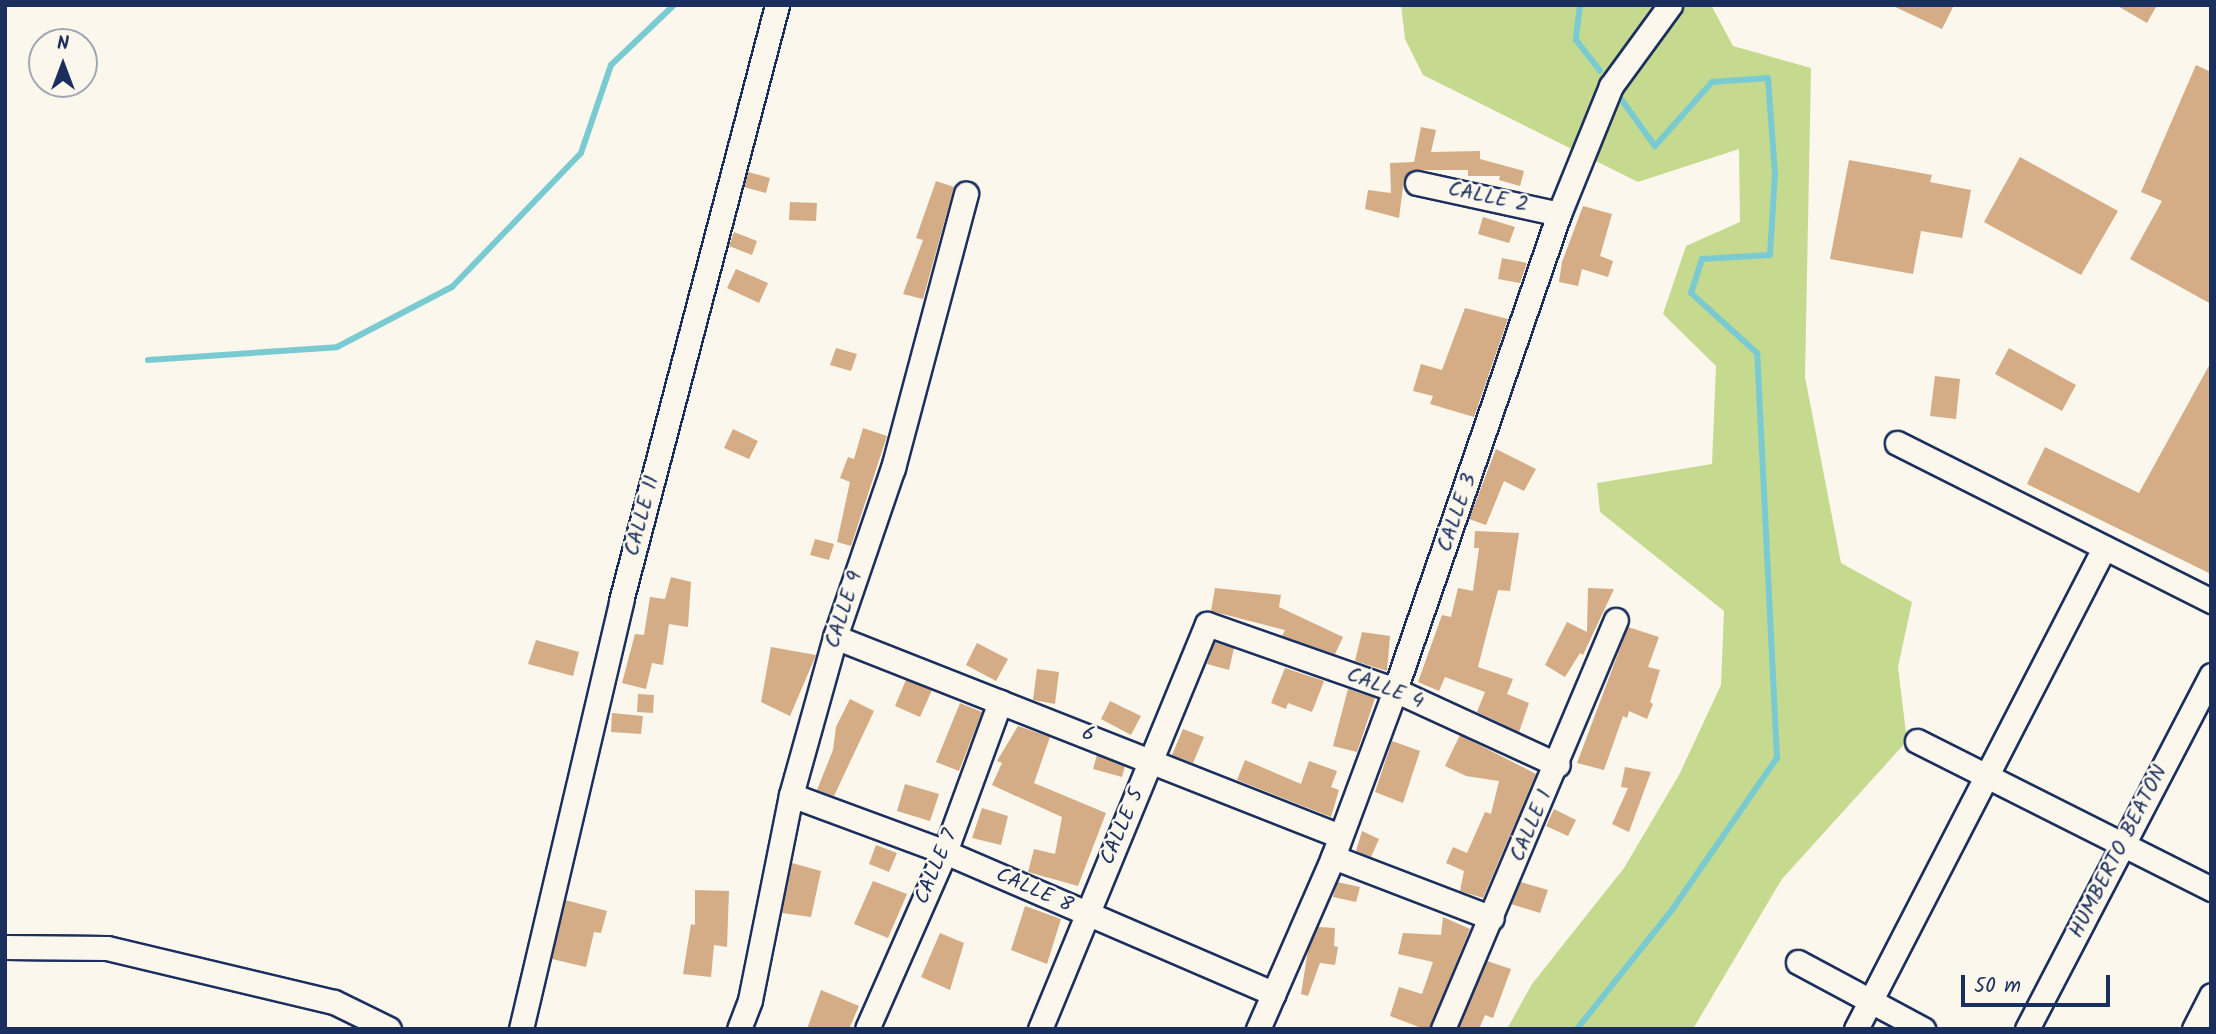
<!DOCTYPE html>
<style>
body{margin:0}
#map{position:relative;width:2216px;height:1034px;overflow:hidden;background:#fbf7ec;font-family:Kalam,sans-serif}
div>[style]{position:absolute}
.green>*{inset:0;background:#c5da8f}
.stream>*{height:6px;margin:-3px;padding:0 3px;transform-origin:3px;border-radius:3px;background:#7acbd1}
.building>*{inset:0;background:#d4ad86}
.roads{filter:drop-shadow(2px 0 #1b2f5e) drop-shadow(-2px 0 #1b2f5e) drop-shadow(0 2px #1b2f5e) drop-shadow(0 -2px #1b2f5e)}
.minor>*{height:23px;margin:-11.5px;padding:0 11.5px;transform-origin:11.5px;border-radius:11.5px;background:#fbf7ec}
span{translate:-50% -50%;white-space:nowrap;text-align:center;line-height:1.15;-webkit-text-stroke:5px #fbf7ec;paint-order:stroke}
.street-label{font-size:21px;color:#1b2f5e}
.frame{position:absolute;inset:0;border:7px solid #1b2f5e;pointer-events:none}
.north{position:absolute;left:28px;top:28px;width:70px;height:70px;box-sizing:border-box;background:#fbf7ec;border:2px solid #a1a7b3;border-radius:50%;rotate:0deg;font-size:19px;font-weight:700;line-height:28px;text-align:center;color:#1b2f5e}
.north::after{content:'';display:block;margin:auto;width:24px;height:32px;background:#1b2f5e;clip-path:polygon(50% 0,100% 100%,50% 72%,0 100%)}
.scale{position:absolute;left:1961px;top:975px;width:149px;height:32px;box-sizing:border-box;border:4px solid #1b2f5e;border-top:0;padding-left:9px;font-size:21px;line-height:24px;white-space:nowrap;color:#1b2f5e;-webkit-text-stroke:5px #fbf7ec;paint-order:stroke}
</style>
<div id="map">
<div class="green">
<i style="clip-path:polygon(1401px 5px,1711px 5px,1733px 46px,1811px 68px,1805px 377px,1841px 563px,1912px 602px,1898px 667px,1907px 741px,1782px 879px,1693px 1029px,1507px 1029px,1532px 984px,1624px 868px,1679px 775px,1721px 685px,1724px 611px,1600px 512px,1597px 483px,1712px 464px,1716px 366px,1663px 314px,1686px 246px,1740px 222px,1739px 149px,1638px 182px,1423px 75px,1405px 39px)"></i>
</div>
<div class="stream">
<i style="left:1580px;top:5px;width:35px;rotate:97deg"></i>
<i style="left:1576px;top:40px;width:39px;rotate:52deg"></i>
<i style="left:148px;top:360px;width:189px;rotate:-3.9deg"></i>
<i style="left:337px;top:347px;width:130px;rotate:-27.6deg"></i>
<i style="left:452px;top:287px;width:186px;rotate:-46.1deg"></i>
<i style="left:581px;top:153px;width:93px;rotate:-71.2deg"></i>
<i style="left:611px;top:65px;width:87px;rotate:-43.6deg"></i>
<i style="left:1577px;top:1029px;width:152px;rotate:-51.4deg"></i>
<i style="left:1672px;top:910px;width:185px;rotate:-55.4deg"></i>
<i style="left:1777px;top:758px;width:405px;rotate:-92.8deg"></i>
<i style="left:1757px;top:353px;width:89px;rotate:-137.7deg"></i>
<i style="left:1691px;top:293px;width:36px;rotate:-72deg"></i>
<i style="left:1702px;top:259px;width:68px;rotate:-3.4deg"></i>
<i style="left:1770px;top:255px;width:81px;rotate:-86.5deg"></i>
<i style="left:1775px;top:174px;width:96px;rotate:-94.2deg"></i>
<i style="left:1768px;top:78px;width:56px;rotate:175.9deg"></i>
<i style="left:1712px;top:82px;width:86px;rotate:131.7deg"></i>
<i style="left:1655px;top:146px;width:58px;rotate:-125.9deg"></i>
</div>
<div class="building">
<i style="clip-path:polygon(1891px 5px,1954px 5px,1942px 29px)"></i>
<i style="clip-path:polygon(2116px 5px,2157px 5px,2147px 23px)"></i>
<i style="clip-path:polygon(2196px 65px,2211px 72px,2211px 304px,2130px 259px,2162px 201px,2141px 192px)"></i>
<i style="clip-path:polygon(1421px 127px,1436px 130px,1431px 152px,1480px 151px,1480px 159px,1524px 171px,1520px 186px,1499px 180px,1500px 176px,1468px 176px,1468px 170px,1413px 170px,1404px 179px,1399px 218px,1365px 209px,1368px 190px,1391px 193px,1390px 163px,1414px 162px)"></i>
<i style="clip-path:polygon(2020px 157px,2118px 211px,2081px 275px,1984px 222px)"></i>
<i style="clip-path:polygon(1849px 160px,1932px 175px,1930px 182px,1971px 190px,1962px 238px,1921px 231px,1913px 274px,1830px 259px)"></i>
<i style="clip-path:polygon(748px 172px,770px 178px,766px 193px,744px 187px)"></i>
<i style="clip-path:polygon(936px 181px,954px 187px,923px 299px,903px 294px,923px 240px,916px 238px)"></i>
<i style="clip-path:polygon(790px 202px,817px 203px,816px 221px,789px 220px)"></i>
<i style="clip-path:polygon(1583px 206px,1612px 214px,1600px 256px,1613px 261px,1608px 277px,1582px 269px,1578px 286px,1559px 282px,1562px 262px)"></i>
<i style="clip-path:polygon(1483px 217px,1515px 227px,1509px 243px,1478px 234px)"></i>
<i style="clip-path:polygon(734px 232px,757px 241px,752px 255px,729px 246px)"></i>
<i style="clip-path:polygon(1502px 258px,1527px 263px,1520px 283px,1498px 279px)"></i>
<i style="clip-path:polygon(736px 269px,768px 283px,759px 303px,727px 288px)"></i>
<i style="clip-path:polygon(1465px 308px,1508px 319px,1474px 417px,1430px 404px,1433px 396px,1413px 391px,1421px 364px,1442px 370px)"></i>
<i style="clip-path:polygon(836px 348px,857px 354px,851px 371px,830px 365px)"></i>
<i style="clip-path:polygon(2009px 348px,2076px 385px,2062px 411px,1995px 374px)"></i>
<i style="clip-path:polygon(2211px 362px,2211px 574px,2027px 484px,2045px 447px,2139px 493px)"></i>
<i style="clip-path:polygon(1935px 376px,1960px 379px,1956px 419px,1930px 416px)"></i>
<i style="clip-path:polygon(863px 428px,887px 436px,851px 546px,837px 542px,850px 482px,840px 478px,848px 457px,854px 459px)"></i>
<i style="clip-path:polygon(733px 429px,758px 441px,749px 459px,724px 448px)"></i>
<i style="clip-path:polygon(1496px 449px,1536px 469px,1524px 491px,1504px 481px,1486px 525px,1469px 519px)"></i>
<i style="clip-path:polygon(1475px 531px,1519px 533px,1510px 591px,1498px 590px,1478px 667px,1513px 679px,1507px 694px,1529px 703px,1519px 732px,1477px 712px,1485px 692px,1445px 677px,1439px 691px,1418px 682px,1442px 615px,1451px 617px,1458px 588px,1473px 591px,1479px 548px,1474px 548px)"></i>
<i style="clip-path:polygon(815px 539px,834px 544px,829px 560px,810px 555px)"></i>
<i style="clip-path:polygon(671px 577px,691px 582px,688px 627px,669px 624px,663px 665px,652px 663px,646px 689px,622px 683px,635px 634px,644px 635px,650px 597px,665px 599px)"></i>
<i style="clip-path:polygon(1215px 588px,1281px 595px,1279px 607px,1343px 637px,1335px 654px,1282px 636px,1285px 630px,1211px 611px)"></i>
<i style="clip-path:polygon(1588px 588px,1614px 589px,1583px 655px,1580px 653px,1565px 677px,1545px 665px,1567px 622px,1587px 632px)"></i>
<i style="clip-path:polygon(1628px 627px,1659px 637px,1648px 667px,1660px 670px,1650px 702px,1653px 704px,1647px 719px,1629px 711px,1627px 718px,1623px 716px,1604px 770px,1577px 763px)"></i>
<i style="clip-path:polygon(1362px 632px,1390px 636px,1387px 671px,1355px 661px)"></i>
<i style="clip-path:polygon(536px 640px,579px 652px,573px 676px,528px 664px)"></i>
<i style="clip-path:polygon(1215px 642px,1234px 648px,1229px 670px,1207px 664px)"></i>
<i style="clip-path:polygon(977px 643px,1008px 659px,996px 681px,966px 665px)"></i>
<i style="clip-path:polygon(771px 647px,816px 655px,790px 716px,761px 702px)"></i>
<i style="clip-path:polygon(1285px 668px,1324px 681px,1312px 712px,1288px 703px,1286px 709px,1271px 703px)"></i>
<i style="clip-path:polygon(1037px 669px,1059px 672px,1055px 704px,1033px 700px)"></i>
<i style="clip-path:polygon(906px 680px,932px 690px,920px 717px,895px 706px)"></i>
<i style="clip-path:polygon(1348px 689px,1375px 698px,1357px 752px,1333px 746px)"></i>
<i style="clip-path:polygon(638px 694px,654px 695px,653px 713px,637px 712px)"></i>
<i style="clip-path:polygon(850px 699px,874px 711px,834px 796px,817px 790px,833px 750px,836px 727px)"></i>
<i style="clip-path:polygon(1110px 701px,1141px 716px,1131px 735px,1101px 719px)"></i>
<i style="clip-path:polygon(960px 703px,982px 712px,959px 771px,936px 762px)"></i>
<i style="clip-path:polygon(612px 713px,643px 716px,641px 734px,611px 732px)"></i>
<i style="clip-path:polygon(1018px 726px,1050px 737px,1034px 783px,1106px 813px,1078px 886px,1028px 872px,1034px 849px,1055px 854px,1062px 817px,992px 785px,1002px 763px,997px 761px)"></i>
<i style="clip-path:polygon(1183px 729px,1204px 737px,1193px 763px,1172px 755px)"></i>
<i style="clip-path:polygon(1460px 735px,1536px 774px,1483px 898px,1460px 891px,1464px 871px,1446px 863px,1453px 847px,1467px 853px,1485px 812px,1491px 814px,1499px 781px,1466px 776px,1445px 766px)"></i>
<i style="clip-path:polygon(1392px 741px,1420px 751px,1403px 803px,1375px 792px)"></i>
<i style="clip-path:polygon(1097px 755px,1125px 766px,1122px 777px,1093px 769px)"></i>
<i style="clip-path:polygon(1245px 760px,1301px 784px,1309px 761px,1337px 771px,1331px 787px,1339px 790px,1331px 817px,1237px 780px)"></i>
<i style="clip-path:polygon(1625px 767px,1651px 772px,1629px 832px,1612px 824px,1628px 788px,1621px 787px)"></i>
<i style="clip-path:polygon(905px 784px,939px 794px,930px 821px,897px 811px)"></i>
<i style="clip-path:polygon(982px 808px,1008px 816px,1001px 845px,972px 838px)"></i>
<i style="clip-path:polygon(1554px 809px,1576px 820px,1568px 836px,1546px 826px)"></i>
<i style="clip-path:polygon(1362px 831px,1379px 839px,1371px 857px,1356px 851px)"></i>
<i style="clip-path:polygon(876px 845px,897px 853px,889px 872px,869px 864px)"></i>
<i style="clip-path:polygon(792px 863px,821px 871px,811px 917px,782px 913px)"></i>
<i style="clip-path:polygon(873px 881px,907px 894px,888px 938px,854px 924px)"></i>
<i style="clip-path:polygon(1337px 882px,1360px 887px,1356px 902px,1333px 897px)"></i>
<i style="clip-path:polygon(1521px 882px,1548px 890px,1540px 913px,1511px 904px)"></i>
<i style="clip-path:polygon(695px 890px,729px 891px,727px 947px,714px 945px,711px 977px,683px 974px,691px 924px,695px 925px)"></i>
<i style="clip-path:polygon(565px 900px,607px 911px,601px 933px,594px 932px,586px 967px,552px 959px)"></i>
<i style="clip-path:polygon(1025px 906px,1061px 919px,1047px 964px,1011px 950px)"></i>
<i style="clip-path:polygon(1443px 917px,1470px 929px,1429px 1029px,1424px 1029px,1390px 1016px,1399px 987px,1422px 994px,1433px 962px,1398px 954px,1403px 933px,1441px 935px)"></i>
<i style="clip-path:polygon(1318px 927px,1335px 928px,1334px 946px,1338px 947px,1335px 965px,1320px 963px,1308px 996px,1301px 994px,1308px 950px)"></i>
<i style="clip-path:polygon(940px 933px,964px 943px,950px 990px,921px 977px)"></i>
<i style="clip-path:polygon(1487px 961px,1511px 969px,1493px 1018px,1485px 1015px,1479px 1029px,1458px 1029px)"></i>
<i style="clip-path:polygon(821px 990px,859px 1006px,849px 1029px,807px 1029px)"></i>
</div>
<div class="roads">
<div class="minor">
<i style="left:1417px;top:183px;width:145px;rotate:12.3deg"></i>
<i style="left:1897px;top:443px;width:352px;rotate:26.7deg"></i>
<i style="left:835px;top:637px;width:543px;rotate:21.51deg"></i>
<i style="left:1917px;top:741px;width:329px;rotate:26.7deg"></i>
<i style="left:791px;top:795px;width:164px;rotate:20.3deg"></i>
<i style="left:945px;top:852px;width:358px;rotate:23.3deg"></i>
<i style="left:1333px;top:857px;width:170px;rotate:21deg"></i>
<i style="left:5px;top:947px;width:102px;rotate:0.6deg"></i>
<i style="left:107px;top:948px;width:233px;rotate:13.4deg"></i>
<i style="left:334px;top:1002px;width:61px;rotate:26.1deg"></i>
<i style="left:1798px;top:962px;width:142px;rotate:28.2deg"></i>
<i style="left:521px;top:1029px;width:440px;rotate:-76.8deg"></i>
<i style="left:621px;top:601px;width:616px;rotate:-75.33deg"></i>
<i style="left:739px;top:1029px;width:31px;rotate:-69deg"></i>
<i style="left:750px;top:1000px;width:209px;rotate:-78.7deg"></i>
<i style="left:791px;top:795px;width:164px;rotate:-74.4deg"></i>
<i style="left:835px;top:637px;width:179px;rotate:-71.1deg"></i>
<i style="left:893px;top:468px;width:284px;rotate:-75.1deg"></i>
<i style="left:867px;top:1029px;width:193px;rotate:-66.2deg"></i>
<i style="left:945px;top:852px;width:160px;rotate:-69.9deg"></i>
<i style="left:1040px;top:1029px;width:438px;rotate:-67.6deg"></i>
<i style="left:1207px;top:624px;width:199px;rotate:19.3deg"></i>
<i style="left:1395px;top:690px;width:179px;rotate:24.7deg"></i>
<i style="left:1258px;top:1029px;width:188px;rotate:-66.4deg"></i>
<i style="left:1333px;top:857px;width:178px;rotate:-69.6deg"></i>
<i style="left:1395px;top:690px;width:503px;rotate:-70.99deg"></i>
<i style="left:1559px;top:214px;width:138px;rotate:-67.9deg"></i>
<i style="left:1611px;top:86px;width:100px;rotate:-53.9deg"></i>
<i style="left:1443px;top:1029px;width:444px;rotate:-67.1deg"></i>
<i style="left:1856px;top:1029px;width:541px;rotate:-62.72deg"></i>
<i style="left:2027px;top:1029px;width:399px;rotate:-62.5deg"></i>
<i style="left:2194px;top:1029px;width:38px;rotate:-63deg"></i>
</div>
</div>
<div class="street-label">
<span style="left:1488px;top:198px;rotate:12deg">CALLE 2</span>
<span style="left:1458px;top:513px;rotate:-71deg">CALLE 3</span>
<span style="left:643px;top:516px;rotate:-75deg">CALLE 11</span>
<span style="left:845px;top:610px;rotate:-72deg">CALLE 9</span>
<span style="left:1385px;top:689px;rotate:21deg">CALLE 4</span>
<span style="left:1088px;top:735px;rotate:21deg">6</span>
<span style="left:1532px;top:826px;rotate:-67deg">CALLE 1</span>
<span style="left:1123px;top:827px;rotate:-67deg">CALLE 5</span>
<span style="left:2119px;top:852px;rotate:-63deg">HUMBERTO BEATON</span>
<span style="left:937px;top:867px;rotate:-67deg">CALLE 7</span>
<span style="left:1034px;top:891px;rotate:24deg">CALLE 8</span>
</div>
<div class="frame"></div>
<div class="north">N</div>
<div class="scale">50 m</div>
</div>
